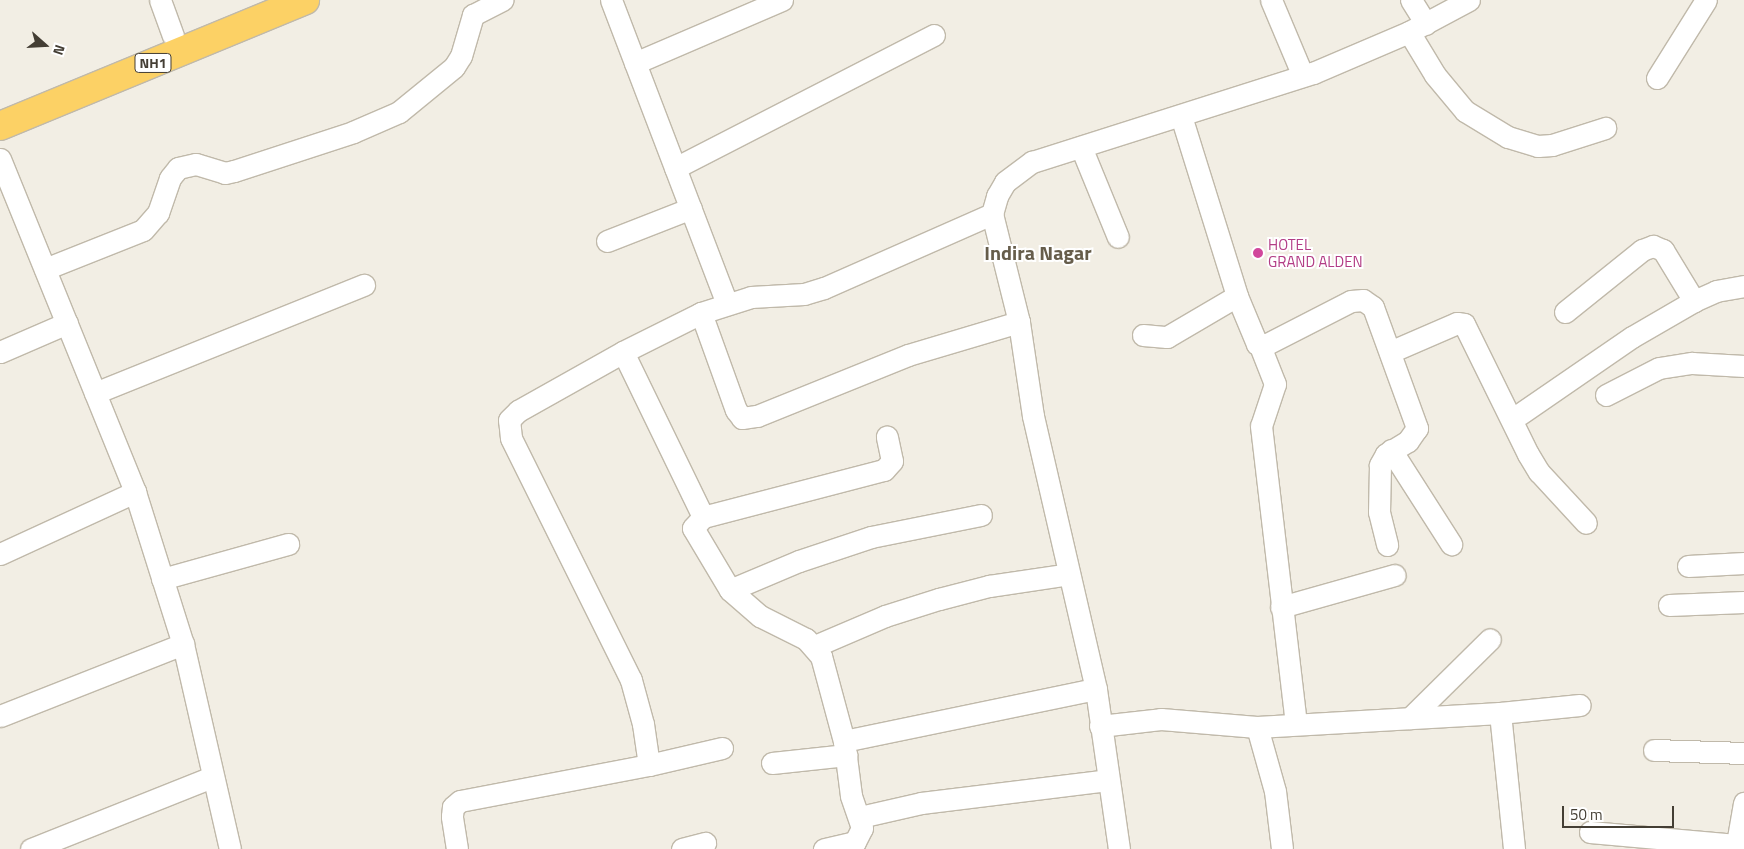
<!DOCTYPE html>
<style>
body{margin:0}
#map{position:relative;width:1744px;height:849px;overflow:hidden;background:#f2eee4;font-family:"Titillium Web",sans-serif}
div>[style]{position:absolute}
.roads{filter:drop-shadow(1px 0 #c0b9aa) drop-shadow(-1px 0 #c0b9aa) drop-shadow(0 1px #c0b9aa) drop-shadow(0 -1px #c0b9aa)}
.minor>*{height:21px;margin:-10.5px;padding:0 10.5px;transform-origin:10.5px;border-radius:10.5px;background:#fff}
.highway>*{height:28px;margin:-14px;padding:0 14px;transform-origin:14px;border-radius:14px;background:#fcd165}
.dots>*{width:14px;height:14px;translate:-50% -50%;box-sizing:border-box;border:2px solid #fff;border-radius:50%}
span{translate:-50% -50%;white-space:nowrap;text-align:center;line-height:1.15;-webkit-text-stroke:4px #fff;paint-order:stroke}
.shield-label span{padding:1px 4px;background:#fff;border:1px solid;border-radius:4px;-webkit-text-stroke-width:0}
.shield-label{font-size:14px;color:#443e34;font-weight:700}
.hotel-label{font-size:15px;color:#b23c85}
.left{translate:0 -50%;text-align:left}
.district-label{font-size:20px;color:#665d4b;font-weight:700}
.north{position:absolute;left:20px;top:20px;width:50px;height:50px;-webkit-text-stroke:4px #fff;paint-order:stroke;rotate:109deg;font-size:14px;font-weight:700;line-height:20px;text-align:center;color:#443e34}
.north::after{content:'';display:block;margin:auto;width:18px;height:22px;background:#443e34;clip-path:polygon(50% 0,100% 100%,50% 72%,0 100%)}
.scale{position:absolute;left:1562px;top:806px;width:112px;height:22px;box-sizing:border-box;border:2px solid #443e34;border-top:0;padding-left:6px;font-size:15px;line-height:18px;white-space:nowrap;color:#443e34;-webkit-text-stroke:4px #fff;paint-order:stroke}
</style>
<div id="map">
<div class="roads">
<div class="minor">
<i style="left:160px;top:0;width:38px;rotate:70deg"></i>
<i style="left:611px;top:0;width:324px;rotate:69.1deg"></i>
<i style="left:1271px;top:0;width:82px;rotate:67.2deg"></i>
<i style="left:1411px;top:0;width:28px;rotate:58deg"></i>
<i style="left:1409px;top:32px;width:50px;rotate:58.8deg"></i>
<i style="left:1435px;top:75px;width:47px;rotate:50.2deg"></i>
<i style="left:1465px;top:111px;width:50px;rotate:31.2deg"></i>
<i style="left:1508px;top:137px;width:31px;rotate:17deg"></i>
<i style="left:1538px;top:146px;width:14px;rotate:-4deg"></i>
<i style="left:1552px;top:145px;width:56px;rotate:-17.8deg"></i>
<i style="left:635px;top:63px;width:160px;rotate:-23.2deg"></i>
<i style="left:1657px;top:78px;width:92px;rotate:-57.9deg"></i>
<i style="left:1181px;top:116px;width:189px;rotate:72.7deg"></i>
<i style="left:1237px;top:296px;width:52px;rotate:67.4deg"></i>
<i style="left:1257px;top:344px;width:10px"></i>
<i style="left:1267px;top:344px;width:94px;rotate:-27.1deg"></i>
<i style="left:1351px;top:301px;width:12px;rotate:-5deg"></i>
<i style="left:1363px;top:300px;width:12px;rotate:35deg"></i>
<i style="left:1373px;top:307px;width:129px;rotate:70deg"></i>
<i style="left:1417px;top:428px;width:16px;rotate:125deg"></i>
<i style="left:1408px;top:441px;width:26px;rotate:149deg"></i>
<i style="left:1386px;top:454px;width:13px;rotate:119deg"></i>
<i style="left:1380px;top:465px;width:47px;rotate:91.2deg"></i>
<i style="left:1379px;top:512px;width:34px;rotate:76deg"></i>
<i style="left:1081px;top:147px;width:97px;rotate:67.7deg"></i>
<i style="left:0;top:159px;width:359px;rotate:67.9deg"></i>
<i style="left:135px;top:492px;width:159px;rotate:72.5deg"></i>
<i style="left:183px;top:644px;width:210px;rotate:77.1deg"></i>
<i style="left:675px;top:168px;width:291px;rotate:-27.2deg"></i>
<i style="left:607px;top:241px;width:90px;rotate:-21.4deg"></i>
<i style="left:45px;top:269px;width:105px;rotate:-21.7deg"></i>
<i style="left:143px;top:230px;width:23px;rotate:-49deg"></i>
<i style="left:158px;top:213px;width:37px;rotate:-71deg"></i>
<i style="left:170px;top:178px;width:13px;rotate:-51deg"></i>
<i style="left:178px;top:168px;width:18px;rotate:-13deg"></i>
<i style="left:196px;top:164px;width:30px;rotate:17deg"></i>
<i style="left:225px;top:173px;width:9px;rotate:-13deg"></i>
<i style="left:234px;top:171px;width:125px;rotate:-18.1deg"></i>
<i style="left:353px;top:132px;width:50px;rotate:-23.5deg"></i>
<i style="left:399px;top:112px;width:71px;rotate:-39.3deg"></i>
<i style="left:454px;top:67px;width:13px;rotate:-58deg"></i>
<i style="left:461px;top:56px;width:43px;rotate:-73.7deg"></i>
<i style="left:473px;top:15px;width:33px;rotate:-27deg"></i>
<i style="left:1565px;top:312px;width:99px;rotate:-38.8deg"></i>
<i style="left:1642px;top:250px;width:12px;rotate:-20deg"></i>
<i style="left:1653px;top:246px;width:11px;rotate:22deg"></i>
<i style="left:1663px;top:250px;width:60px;rotate:58.7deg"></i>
<i style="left:701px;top:313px;width:103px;rotate:70.2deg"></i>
<i style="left:736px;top:410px;width:10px;rotate:53deg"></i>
<i style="left:742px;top:418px;width:15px;rotate:-8deg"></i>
<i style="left:757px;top:416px;width:163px;rotate:-22deg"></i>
<i style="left:908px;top:355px;width:116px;rotate:-16.6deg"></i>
<i style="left:1143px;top:335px;width:24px;rotate:5deg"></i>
<i style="left:1167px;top:337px;width:81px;rotate:-30.4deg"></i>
<i style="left:1260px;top:346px;width:41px;rotate:68.5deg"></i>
<i style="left:1275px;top:384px;width:44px;rotate:108.4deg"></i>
<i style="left:1261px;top:426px;width:299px;rotate:83.3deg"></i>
<i style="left:0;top:352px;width:73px;rotate:-23.4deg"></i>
<i style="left:623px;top:352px;width:183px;rotate:64.1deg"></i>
<i style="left:703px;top:517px;width:15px;rotate:132deg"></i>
<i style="left:693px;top:528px;width:72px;rotate:59.2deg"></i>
<i style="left:730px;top:590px;width:40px;rotate:41deg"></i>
<i style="left:760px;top:616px;width:51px;rotate:26.6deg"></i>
<i style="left:806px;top:639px;width:23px;rotate:49deg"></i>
<i style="left:821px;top:656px;width:88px;rotate:74.9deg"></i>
<i style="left:844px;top:741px;width:55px;rotate:82.7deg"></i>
<i style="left:851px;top:796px;width:34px;rotate:71deg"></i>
<i style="left:862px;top:828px;width:16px;rotate:117deg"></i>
<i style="left:855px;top:842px;width:32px;rotate:167deg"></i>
<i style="left:1390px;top:352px;width:73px;rotate:-23.4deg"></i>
<i style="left:1457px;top:323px;width:7px;rotate:8deg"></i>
<i style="left:1464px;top:324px;width:145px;rotate:63.8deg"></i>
<i style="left:1528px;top:454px;width:21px;rotate:59deg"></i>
<i style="left:1539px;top:472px;width:69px;rotate:47.3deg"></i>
<i style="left:95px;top:393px;width:290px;rotate:-21.9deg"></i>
<i style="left:1606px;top:395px;width:59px;rotate:-27deg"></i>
<i style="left:1659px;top:368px;width:33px;rotate:-9deg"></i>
<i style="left:1692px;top:363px;width:52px;rotate:3.3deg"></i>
<i style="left:1520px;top:414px;width:136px;rotate:-34.5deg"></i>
<i style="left:1632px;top:337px;width:72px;rotate:-30.1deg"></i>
<i style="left:1694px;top:301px;width:24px;rotate:-24deg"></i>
<i style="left:1716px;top:291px;width:28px;rotate:-10deg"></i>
<i style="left:1391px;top:450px;width:112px;rotate:57.4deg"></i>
<i style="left:703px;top:517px;width:187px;rotate:-14.6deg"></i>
<i style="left:884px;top:470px;width:12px;rotate:-48deg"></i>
<i style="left:892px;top:461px;width:25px;rotate:-102deg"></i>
<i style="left:0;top:554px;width:149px;rotate:-24.7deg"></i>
<i style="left:1688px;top:566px;width:56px;rotate:-3.1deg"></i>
<i style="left:162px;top:579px;width:131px;rotate:-15.5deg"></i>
<i style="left:730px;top:590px;width:75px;rotate:-22.8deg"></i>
<i style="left:799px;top:561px;width:76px;rotate:-18.4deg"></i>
<i style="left:871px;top:537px;width:112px;rotate:-11.3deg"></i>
<i style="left:1669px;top:605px;width:75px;rotate:-2.3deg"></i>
<i style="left:1281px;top:607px;width:118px;rotate:-15.7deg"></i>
<i style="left:815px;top:646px;width:76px;rotate:-23.2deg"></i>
<i style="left:885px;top:616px;width:57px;rotate:-17.5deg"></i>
<i style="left:939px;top:599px;width:52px;rotate:-14.6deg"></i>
<i style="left:989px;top:586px;width:81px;rotate:-8.5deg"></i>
<i style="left:1500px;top:713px;width:137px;rotate:84.1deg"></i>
<i style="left:0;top:716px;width:197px;rotate:-21.5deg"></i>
<i style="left:1410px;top:718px;width:112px;rotate:-44.6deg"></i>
<i style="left:1100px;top:726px;width:61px;rotate:-6.5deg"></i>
<i style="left:1161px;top:719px;width:96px;rotate:4.8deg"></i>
<i style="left:1257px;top:727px;width:243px;rotate:-3.3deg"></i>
<i style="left:1500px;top:713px;width:80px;rotate:-5.7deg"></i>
<i style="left:1257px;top:727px;width:66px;rotate:74.3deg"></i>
<i style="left:1275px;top:791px;width:58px;rotate:83.1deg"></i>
<i style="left:844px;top:741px;width:257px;rotate:-11.7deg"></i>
<i style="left:1654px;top:750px;width:90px;rotate:1.9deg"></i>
<i style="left:772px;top:763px;width:75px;rotate:-6.1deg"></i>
<i style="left:649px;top:765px;width:41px;rotate:-98.3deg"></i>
<i style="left:643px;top:724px;width:46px;rotate:-105.3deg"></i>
<i style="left:631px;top:680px;width:270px;rotate:-116.4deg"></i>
<i style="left:511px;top:438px;width:18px;rotate:-96deg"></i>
<i style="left:509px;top:420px;width:13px;rotate:-45deg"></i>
<i style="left:518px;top:411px;width:120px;rotate:-29.3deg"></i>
<i style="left:623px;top:352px;width:87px;rotate:-26.6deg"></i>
<i style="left:701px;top:313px;width:52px;rotate:-17.7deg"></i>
<i style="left:751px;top:297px;width:53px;rotate:-3.2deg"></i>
<i style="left:804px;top:294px;width:21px;rotate:-17deg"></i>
<i style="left:824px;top:288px;width:184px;rotate:-23.8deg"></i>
<i style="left:860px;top:817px;width:63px;rotate:-12.9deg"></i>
<i style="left:921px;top:803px;width:188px;rotate:-7deg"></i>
<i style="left:1590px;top:832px;width:147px;rotate:5.1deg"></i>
<i style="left:31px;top:849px;width:195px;rotate:-21.7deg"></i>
<i style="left:457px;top:849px;width:33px;rotate:-99deg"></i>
<i style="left:452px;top:816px;width:9px;rotate:-84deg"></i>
<i style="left:453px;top:807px;width:9px;rotate:-41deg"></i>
<i style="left:460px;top:801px;width:192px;rotate:-10.8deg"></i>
<i style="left:649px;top:765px;width:75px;rotate:-13.1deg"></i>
<i style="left:682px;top:849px;width:24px;rotate:-15deg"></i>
<i style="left:1119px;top:849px;width:162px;rotate:-98.2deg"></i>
<i style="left:1096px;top:689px;width:280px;rotate:-103deg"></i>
<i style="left:1033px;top:416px;width:95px;rotate:-98.5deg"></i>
<i style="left:1019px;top:322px;width:111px;rotate:-104deg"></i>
<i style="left:992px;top:214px;width:19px;rotate:-74deg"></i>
<i style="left:997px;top:196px;width:16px;rotate:-60deg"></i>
<i style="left:1005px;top:182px;width:34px;rotate:-37deg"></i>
<i style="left:1032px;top:162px;width:295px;rotate:-17.6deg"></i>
<i style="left:1313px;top:73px;width:104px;rotate:-23.1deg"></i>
<i style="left:1409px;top:32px;width:68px;rotate:-28.1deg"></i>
<i style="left:1736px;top:849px;width:47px;rotate:-80.1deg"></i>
</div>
<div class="highway">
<i style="left:0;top:126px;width:330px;rotate:-22.4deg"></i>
</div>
</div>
<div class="dots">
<i style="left:1258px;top:253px;background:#d1479c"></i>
</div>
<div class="shield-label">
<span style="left:153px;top:63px">NH1</span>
</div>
<div class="hotel-label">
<span class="left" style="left:1268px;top:253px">HOTEL<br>GRAND ALDEN</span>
</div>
<div class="district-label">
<span style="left:1038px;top:252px">Indira Nagar</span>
</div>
<div class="north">N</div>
<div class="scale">50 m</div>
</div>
